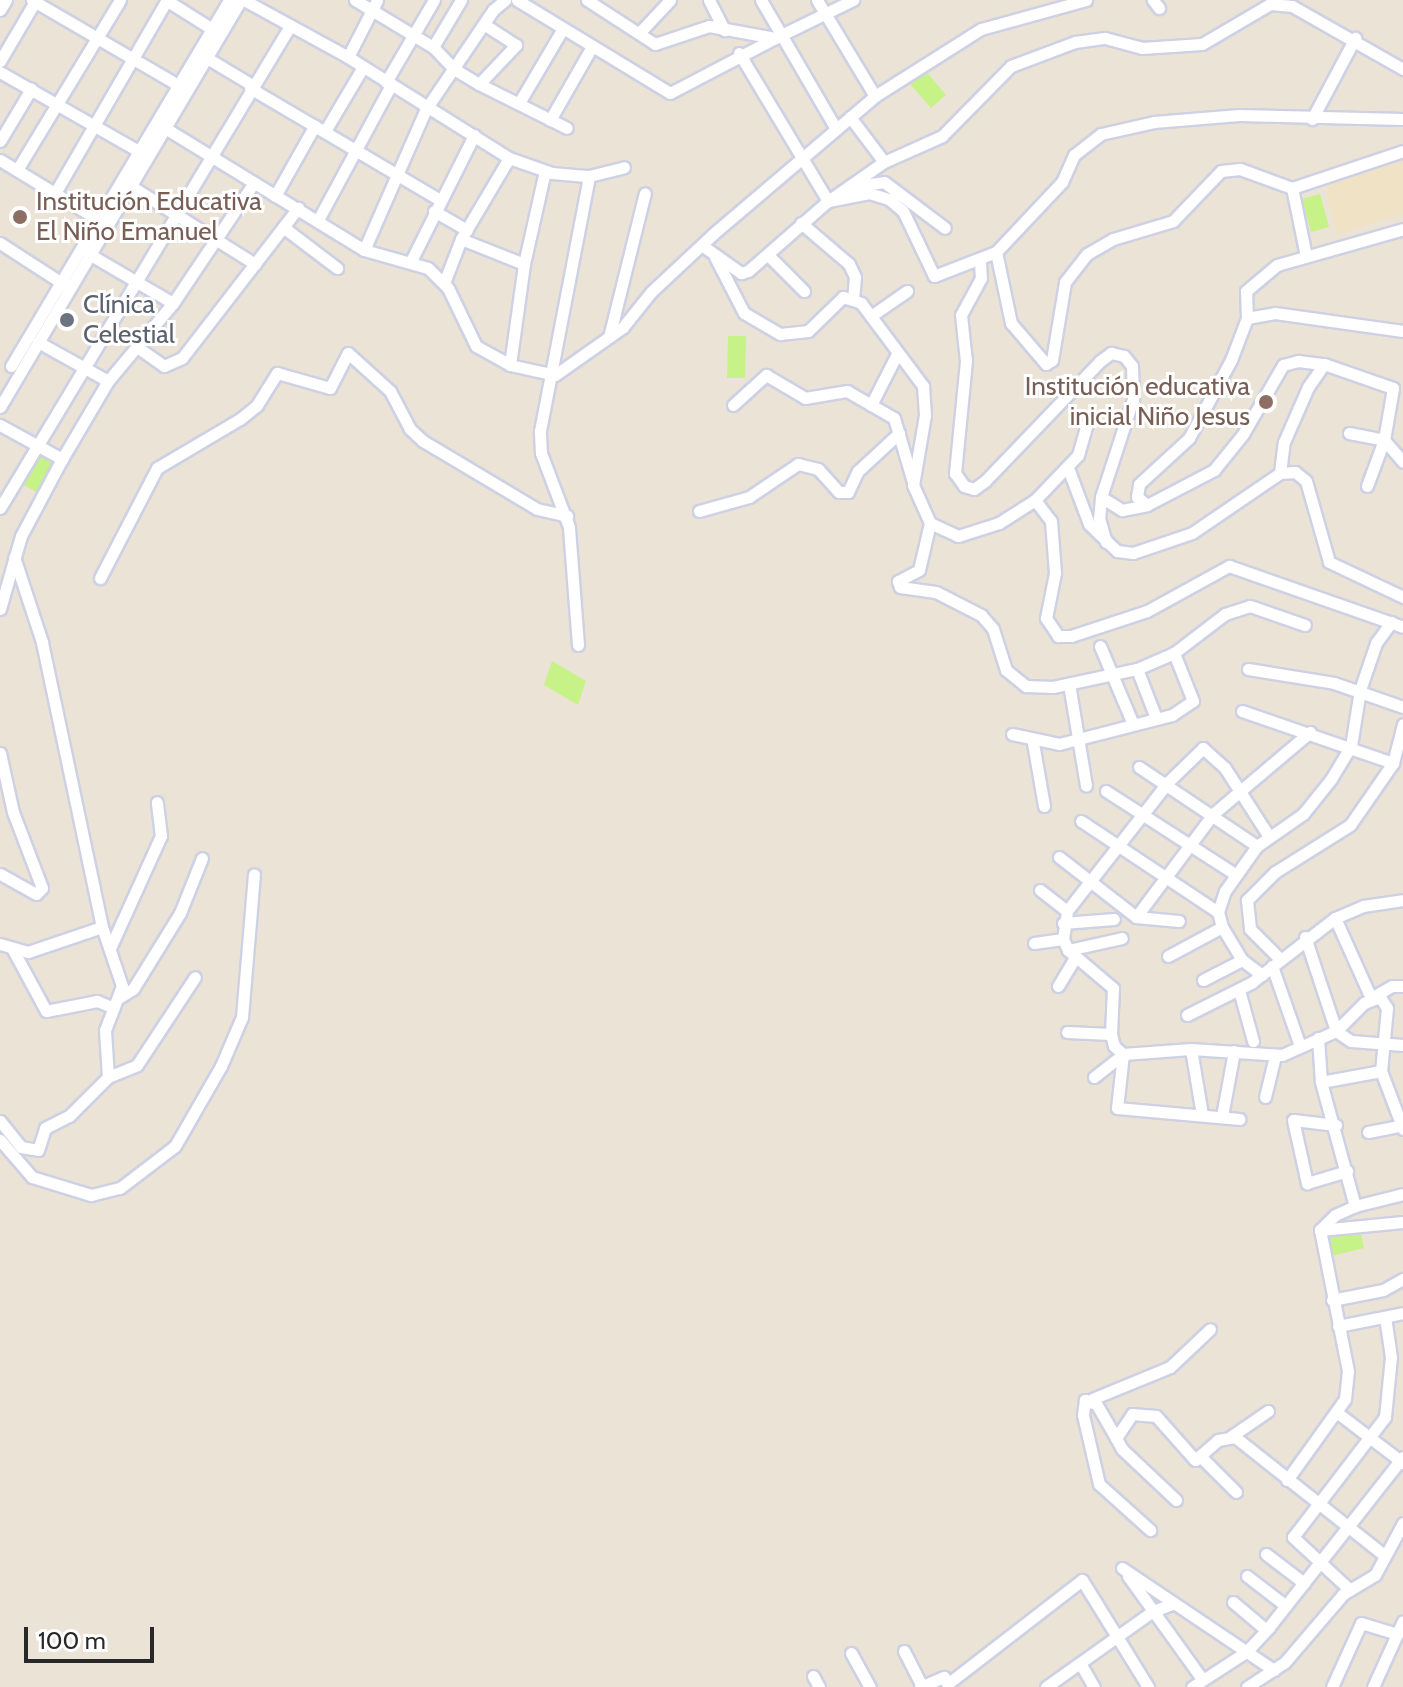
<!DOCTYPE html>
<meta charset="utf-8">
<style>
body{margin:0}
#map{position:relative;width:1403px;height:1687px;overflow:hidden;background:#ece3d7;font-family:Cabin,sans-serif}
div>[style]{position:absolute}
.education>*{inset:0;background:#f0e2c4}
.pitch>*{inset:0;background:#c6f288}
.roads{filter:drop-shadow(2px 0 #cdd1e3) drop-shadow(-2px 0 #cdd1e3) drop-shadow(0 2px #cdd1e3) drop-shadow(0 -2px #cdd1e3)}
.minor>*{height:11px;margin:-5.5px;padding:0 5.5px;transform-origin:5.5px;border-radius:5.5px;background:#fff}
.dots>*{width:22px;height:22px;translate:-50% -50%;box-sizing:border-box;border:4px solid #fff;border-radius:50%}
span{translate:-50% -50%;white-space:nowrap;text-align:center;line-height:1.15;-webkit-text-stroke:6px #fff;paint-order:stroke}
.education-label{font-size:26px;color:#785e54}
.left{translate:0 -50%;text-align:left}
.right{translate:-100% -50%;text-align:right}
.worship-label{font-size:26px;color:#5b616d}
.scale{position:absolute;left:24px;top:1627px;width:130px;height:36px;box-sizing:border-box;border:4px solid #282828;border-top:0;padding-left:10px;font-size:24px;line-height:28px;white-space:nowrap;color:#282828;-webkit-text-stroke:6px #fff;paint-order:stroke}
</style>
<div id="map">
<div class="education">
<i style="clip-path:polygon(1403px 160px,1403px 214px,1337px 234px,1325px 187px)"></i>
</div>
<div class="pitch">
<i style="clip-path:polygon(925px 70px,946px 95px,931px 108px,910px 84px)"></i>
<i style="clip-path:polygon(1320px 194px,1329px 227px,1311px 232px,1302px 199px)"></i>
<i style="clip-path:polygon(728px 336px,746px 336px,745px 378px,727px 378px)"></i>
<i style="clip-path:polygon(40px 452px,57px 462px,38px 493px,20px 483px)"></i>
<i style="clip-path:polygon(552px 661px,586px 681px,578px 705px,544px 685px)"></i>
<i style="clip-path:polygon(1360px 1229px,1364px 1248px,1331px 1256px,1326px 1237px)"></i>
</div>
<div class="roads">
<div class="minor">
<i style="left:32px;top:0;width:175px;rotate:30.2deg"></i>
<i style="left:166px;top:0;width:54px;rotate:32.2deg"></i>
<i style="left:244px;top:0;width:119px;rotate:28.7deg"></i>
<i style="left:348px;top:57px;width:190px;rotate:32.1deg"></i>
<i style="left:509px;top:158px;width:46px;rotate:19.2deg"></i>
<i style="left:552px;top:173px;width:37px;rotate:5deg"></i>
<i style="left:589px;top:176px;width:36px;rotate:-14deg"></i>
<i style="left:355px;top:0;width:91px;rotate:31.1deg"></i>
<i style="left:433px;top:47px;width:30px;rotate:46deg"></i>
<i style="left:454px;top:69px;width:29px;rotate:31deg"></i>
<i style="left:479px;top:84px;width:98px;rotate:26.6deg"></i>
<i style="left:517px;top:0;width:179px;rotate:31.3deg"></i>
<i style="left:670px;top:93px;width:119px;rotate:-27.6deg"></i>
<i style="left:587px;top:0;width:81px;rotate:32.9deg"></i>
<i style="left:655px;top:44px;width:57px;rotate:-18.4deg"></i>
<i style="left:709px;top:26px;width:67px;rotate:10.3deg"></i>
<i style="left:775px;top:38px;width:87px;rotate:-26deg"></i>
<i style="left:709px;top:0;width:34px;rotate:63deg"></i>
<i style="left:761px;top:0;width:149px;rotate:59.8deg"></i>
<i style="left:817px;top:0;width:112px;rotate:58.9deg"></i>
<i style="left:1153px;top:0;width:10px;rotate:53deg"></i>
<i style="left:0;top:10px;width:12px;rotate:-59deg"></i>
<i style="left:640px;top:32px;width:44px;rotate:-46.8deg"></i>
<i style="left:433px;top:47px;width:55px;rotate:-59.2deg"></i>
<i style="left:739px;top:53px;width:173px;rotate:59deg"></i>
<i style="left:828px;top:201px;width:42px;rotate:-11deg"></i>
<i style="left:869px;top:193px;width:21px;rotate:17deg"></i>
<i style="left:889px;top:199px;width:18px;rotate:41deg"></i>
<i style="left:903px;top:211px;width:72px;rotate:64.5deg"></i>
<i style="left:934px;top:276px;width:66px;rotate:-21.2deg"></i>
<i style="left:996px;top:252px;width:96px;rotate:-46.7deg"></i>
<i style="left:1062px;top:182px;width:30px;rotate:-66deg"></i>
<i style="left:1074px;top:155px;width:34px;rotate:-38deg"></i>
<i style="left:1101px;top:134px;width:54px;rotate:-12.8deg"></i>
<i style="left:1154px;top:122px;width:85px;rotate:-4.7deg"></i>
<i style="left:1239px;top:115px;width:164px;rotate:1.4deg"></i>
<i style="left:348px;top:57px;width:64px;rotate:-63deg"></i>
<i style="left:207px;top:58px;width:52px;rotate:31deg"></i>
<i style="left:0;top:61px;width:71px;rotate:-59.5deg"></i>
<i style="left:0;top:72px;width:166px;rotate:29.7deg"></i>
<i style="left:386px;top:82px;width:95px;rotate:-59.7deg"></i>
<i style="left:479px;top:84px;width:54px;rotate:-46.5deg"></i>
<i style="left:516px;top:45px;width:38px;rotate:-147deg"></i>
<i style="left:250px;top:88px;width:221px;rotate:30.5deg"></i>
<i style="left:519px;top:103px;width:85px;rotate:-59.5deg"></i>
<i style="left:850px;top:117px;width:56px;rotate:52.9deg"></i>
<i style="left:1312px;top:119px;width:92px;rotate:-62deg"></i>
<i style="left:550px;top:120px;width:83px;rotate:-60.3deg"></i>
<i style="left:165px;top:128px;width:233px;rotate:31.5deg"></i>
<i style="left:364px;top:250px;width:66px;rotate:15.7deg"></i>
<i style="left:428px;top:268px;width:28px;rotate:45deg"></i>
<i style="left:448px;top:288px;width:64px;rotate:64.2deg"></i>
<i style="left:476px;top:346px;width:39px;rotate:29deg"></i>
<i style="left:510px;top:365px;width:46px;rotate:12.5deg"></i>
<i style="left:555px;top:375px;width:83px;rotate:-35.2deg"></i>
<i style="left:623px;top:327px;width:45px;rotate:-51.3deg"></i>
<i style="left:651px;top:292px;width:85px;rotate:-43.1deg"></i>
<i style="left:713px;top:234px;width:213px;rotate:-40.4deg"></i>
<i style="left:875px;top:96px;width:125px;rotate:-32.3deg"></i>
<i style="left:981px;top:29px;width:109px;rotate:-15.4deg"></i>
<i style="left:325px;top:131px;width:74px;rotate:-59.3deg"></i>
<i style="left:0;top:141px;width:61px;rotate:-59.2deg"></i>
<i style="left:0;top:160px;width:119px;rotate:31.3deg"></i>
<i style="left:17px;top:170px;width:199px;rotate:-58.8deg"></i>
<i style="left:129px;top:185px;width:149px;rotate:32.1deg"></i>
<i style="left:856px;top:186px;width:28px;rotate:-8deg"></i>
<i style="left:884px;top:182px;width:76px;rotate:37deg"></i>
<i style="left:55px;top:193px;width:223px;rotate:-59.9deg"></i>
<i style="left:275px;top:196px;width:81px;rotate:-60.6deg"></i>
<i style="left:434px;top:211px;width:38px;rotate:30deg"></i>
<i style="left:318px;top:220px;width:153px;rotate:-61.6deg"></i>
<i style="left:801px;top:223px;width:63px;rotate:40.5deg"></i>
<i style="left:849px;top:264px;width:14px;rotate:65deg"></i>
<i style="left:855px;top:277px;width:21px;rotate:95deg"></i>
<i style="left:283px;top:227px;width:68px;rotate:37.2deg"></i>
<i style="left:461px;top:239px;width:68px;rotate:21.6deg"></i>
<i style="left:0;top:243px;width:77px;rotate:32.9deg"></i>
<i style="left:703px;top:246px;width:47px;rotate:35.4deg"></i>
<i style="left:741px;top:273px;width:7px;rotate:-16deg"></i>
<i style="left:748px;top:271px;width:106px;rotate:-41.2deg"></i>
<i style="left:828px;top:201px;width:68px;rotate:-34.9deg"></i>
<i style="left:884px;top:162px;width:64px;rotate:-24.1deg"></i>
<i style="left:942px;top:136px;width:98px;rotate:-45.4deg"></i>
<i style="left:1011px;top:66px;width:68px;rotate:-20.6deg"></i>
<i style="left:1075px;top:42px;width:30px;rotate:-8deg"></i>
<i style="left:1105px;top:38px;width:38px;rotate:15deg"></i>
<i style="left:1142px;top:48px;width:60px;rotate:-3.8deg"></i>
<i style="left:1202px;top:44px;width:79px;rotate:-30.5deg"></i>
<i style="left:1270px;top:4px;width:22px;rotate:5deg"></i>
<i style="left:1292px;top:6px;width:128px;rotate:29.6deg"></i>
<i style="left:364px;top:250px;width:154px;rotate:-66.3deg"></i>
<i style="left:426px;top:109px;width:120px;rotate:-55.9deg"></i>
<i style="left:493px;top:10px;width:16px;rotate:-40deg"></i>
<i style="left:996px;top:252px;width:73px;rotate:78.1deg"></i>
<i style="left:1011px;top:323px;width:54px;rotate:49.5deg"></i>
<i style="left:1046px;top:364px;width:7px;rotate:-34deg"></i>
<i style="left:1052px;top:360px;width:79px;rotate:-80.5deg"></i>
<i style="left:1065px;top:282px;width:36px;rotate:-52deg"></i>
<i style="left:1087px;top:254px;width:30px;rotate:-30deg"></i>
<i style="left:1113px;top:239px;width:63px;rotate:-16.7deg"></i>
<i style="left:1173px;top:221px;width:69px;rotate:-46.2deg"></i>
<i style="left:1221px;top:171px;width:19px;rotate:-6deg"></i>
<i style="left:1240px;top:169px;width:55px;rotate:20.1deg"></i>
<i style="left:89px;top:254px;width:97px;rotate:30.3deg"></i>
<i style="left:768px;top:255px;width:51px;rotate:45deg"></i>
<i style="left:1306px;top:256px;width:69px;rotate:-101.6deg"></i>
<i style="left:1292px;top:188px;width:117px;rotate:-18.4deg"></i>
<i style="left:715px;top:257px;width:63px;rotate:62.6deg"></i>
<i style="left:744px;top:313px;width:42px;rotate:30.3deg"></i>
<i style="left:780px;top:334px;width:28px;rotate:-6deg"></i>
<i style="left:808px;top:331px;width:49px;rotate:-44.2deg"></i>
<i style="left:843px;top:297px;width:19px;rotate:18deg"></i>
<i style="left:861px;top:303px;width:104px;rotate:53.2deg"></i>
<i style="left:923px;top:386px;width:29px;rotate:86deg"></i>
<i style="left:925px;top:415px;width:71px;rotate:99.7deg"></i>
<i style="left:913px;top:485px;width:42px;rotate:65.9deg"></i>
<i style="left:930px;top:523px;width:31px;rotate:25deg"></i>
<i style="left:958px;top:536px;width:43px;rotate:-17.6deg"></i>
<i style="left:999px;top:523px;width:43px;rotate:-32.6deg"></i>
<i style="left:1035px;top:500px;width:62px;rotate:-46.3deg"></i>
<i style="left:1078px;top:455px;width:35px;rotate:-74deg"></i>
<i style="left:411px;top:261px;width:141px;rotate:-63.4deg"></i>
<i style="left:980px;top:261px;width:17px;rotate:87deg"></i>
<i style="left:981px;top:278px;width:42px;rotate:118.4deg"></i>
<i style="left:961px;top:315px;width:46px;rotate:83.8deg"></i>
<i style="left:966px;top:361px;width:113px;rotate:95.6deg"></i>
<i style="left:955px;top:473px;width:16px;rotate:55deg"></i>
<i style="left:964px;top:486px;width:10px;rotate:17deg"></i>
<i style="left:974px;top:489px;width:14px;rotate:-36deg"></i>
<i style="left:985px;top:481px;width:166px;rotate:-46.2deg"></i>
<i style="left:1100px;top:361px;width:14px;rotate:-36deg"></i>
<i style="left:1111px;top:353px;width:13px;rotate:13deg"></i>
<i style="left:1124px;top:356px;width:13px;rotate:51deg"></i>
<i style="left:1132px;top:366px;width:33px;rotate:88deg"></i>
<i style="left:1133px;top:399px;width:103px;rotate:108.1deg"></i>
<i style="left:1101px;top:497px;width:21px;rotate:95deg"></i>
<i style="left:1099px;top:518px;width:25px;rotate:74deg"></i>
<i style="left:444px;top:283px;width:47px;rotate:-68.9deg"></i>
<i style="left:461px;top:239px;width:94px;rotate:-59.3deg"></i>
<i style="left:871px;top:316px;width:44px;rotate:-34.8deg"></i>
<i style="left:1247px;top:318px;width:27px;rotate:-92deg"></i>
<i style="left:1246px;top:291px;width:40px;rotate:-40deg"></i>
<i style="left:1277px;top:265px;width:131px;rotate:-15.9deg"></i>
<i style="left:609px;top:337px;width:148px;rotate:-76deg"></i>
<i style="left:38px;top:342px;width:80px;rotate:29.1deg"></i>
<i style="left:137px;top:347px;width:33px;rotate:35deg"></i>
<i style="left:164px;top:366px;width:20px;rotate:-24deg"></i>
<i style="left:182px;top:358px;width:190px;rotate:-52.3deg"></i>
<i style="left:510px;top:365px;width:102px;rotate:-82.1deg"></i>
<i style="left:524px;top:264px;width:95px;rotate:-77.3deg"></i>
<i style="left:11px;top:366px;width:426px;rotate:-59.2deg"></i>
<i style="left:733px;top:405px;width:45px;rotate:-42.3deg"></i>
<i style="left:766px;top:375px;width:45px;rotate:30.5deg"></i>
<i style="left:805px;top:398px;width:43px;rotate:-9.5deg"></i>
<i style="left:847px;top:391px;width:54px;rotate:29.9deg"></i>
<i style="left:894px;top:418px;width:67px;rotate:73.5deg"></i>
<i style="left:871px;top:405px;width:55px;rotate:-63deg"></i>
<i style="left:0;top:407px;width:473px;rotate:-59.4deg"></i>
<i style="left:0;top:425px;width:71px;rotate:28.7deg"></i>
<i style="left:1349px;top:433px;width:36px;rotate:11deg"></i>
<i style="left:1384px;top:440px;width:29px;rotate:49deg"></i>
<i style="left:1068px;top:468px;width:60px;rotate:69.4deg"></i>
<i style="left:1089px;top:524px;width:39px;rotate:44deg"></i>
<i style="left:1117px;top:551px;width:16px;rotate:7deg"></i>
<i style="left:1133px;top:553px;width:62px;rotate:-18.7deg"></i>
<i style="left:1192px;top:533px;width:107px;rotate:-34.3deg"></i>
<i style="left:1280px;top:473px;width:31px;rotate:-83deg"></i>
<i style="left:1284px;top:442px;width:60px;rotate:-66.4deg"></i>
<i style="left:1308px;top:387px;width:28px;rotate:-55deg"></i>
<i style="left:1280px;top:473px;width:15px;rotate:-4deg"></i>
<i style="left:1295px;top:472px;width:14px;rotate:39deg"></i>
<i style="left:1306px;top:481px;width:84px;rotate:74.1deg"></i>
<i style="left:1329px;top:562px;width:82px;rotate:25.3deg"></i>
<i style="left:1101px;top:497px;width:25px;rotate:32deg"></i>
<i style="left:1122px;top:510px;width:25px;rotate:-11deg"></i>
<i style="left:1147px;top:505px;width:76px;rotate:-27.6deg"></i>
<i style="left:1214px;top:470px;width:46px;rotate:-51.1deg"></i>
<i style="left:1243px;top:434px;width:80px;rotate:-59.9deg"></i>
<i style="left:1283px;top:365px;width:16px;rotate:-15deg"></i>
<i style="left:1298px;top:361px;width:26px;rotate:7deg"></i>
<i style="left:1324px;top:364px;width:73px;rotate:19.2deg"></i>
<i style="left:1393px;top:388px;width:53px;rotate:99.8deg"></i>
<i style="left:1384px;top:440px;width:49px;rotate:110.3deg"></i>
<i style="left:1035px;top:500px;width:26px;rotate:53deg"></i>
<i style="left:1051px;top:521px;width:52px;rotate:85.6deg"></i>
<i style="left:1055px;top:573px;width:46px;rotate:101.3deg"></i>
<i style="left:1046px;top:618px;width:22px;rotate:56deg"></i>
<i style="left:1058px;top:636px;width:13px"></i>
<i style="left:1071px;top:636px;width:80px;rotate:-18.2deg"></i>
<i style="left:1147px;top:611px;width:94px;rotate:-28.8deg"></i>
<i style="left:1229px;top:566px;width:184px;rotate:19.3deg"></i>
<i style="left:1147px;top:505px;width:13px;rotate:-141deg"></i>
<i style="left:1137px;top:497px;width:13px;rotate:-81deg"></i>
<i style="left:1139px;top:484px;width:68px;rotate:-42.6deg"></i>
<i style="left:1189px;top:438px;width:89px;rotate:-61.7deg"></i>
<i style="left:1231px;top:360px;width:45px;rotate:-69.1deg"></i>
<i style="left:1247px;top:318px;width:28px;rotate:-10deg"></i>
<i style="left:1275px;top:313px;width:129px;rotate:8deg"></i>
<i style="left:0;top:508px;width:563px;rotate:-58.97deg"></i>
<i style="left:699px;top:511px;width:52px;rotate:-15.6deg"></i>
<i style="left:749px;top:497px;width:59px;rotate:-34deg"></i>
<i style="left:798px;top:464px;width:21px;rotate:14deg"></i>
<i style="left:818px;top:469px;width:31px;rotate:48deg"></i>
<i style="left:839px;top:492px;width:9px"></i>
<i style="left:848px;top:492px;width:23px;rotate:-65deg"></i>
<i style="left:858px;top:471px;width:56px;rotate:-42.8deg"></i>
<i style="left:930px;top:523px;width:48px;rotate:103.2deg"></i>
<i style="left:919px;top:570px;width:24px;rotate:152deg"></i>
<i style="left:898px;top:581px;width:6px;rotate:72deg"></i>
<i style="left:900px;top:587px;width:36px;rotate:8deg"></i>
<i style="left:936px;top:592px;width:51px;rotate:27.1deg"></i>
<i style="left:981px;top:615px;width:18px;rotate:49deg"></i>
<i style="left:993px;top:629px;width:43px;rotate:72.4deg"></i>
<i style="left:1006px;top:670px;width:26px;rotate:39deg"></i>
<i style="left:1026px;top:686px;width:27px;rotate:2deg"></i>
<i style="left:1053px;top:687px;width:86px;rotate:-12.1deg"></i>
<i style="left:1137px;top:669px;width:40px;rotate:-23.4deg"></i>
<i style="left:1174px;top:653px;width:64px;rotate:-37.4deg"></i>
<i style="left:1225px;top:614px;width:26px;rotate:-18deg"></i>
<i style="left:1250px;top:606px;width:58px;rotate:19.1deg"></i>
<i style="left:100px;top:578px;width:124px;rotate:-62.6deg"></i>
<i style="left:157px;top:468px;width:96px;rotate:-30.6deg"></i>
<i style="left:240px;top:419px;width:22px;rotate:-39deg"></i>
<i style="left:257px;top:405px;width:38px;rotate:-58deg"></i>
<i style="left:277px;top:373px;width:55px;rotate:15.8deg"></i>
<i style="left:330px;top:388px;width:39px;rotate:-63deg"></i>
<i style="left:348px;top:353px;width:57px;rotate:42.1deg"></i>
<i style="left:390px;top:391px;width:43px;rotate:62.2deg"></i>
<i style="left:410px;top:429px;width:18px;rotate:43deg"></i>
<i style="left:423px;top:441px;width:133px;rotate:30.8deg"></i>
<i style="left:537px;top:509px;width:31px;rotate:13deg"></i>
<i style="left:0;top:609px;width:76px;rotate:-74deg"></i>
<i style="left:21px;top:536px;width:87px;rotate:-62deg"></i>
<i style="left:62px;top:459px;width:91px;rotate:-59.5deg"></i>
<i style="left:108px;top:381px;width:102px;rotate:-50.2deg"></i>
<i style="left:173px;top:303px;width:143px;rotate:-56.1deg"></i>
<i style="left:578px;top:645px;width:118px;rotate:-94.4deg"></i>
<i style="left:569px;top:527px;width:79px;rotate:-110.7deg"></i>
<i style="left:541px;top:453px;width:22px;rotate:-93deg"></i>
<i style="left:540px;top:431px;width:260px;rotate:-79.1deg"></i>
<i style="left:1100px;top:646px;width:85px;rotate:67.1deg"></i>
<i style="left:1137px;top:669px;width:53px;rotate:68.8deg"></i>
<i style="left:1248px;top:669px;width:87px;rotate:9.2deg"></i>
<i style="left:1334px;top:683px;width:73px;rotate:19.2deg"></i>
<i style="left:1069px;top:684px;width:103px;rotate:80.5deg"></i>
<i style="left:1242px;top:711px;width:160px;rotate:19deg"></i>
<i style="left:1393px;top:763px;width:75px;rotate:124.7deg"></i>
<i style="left:1350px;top:825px;width:89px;rotate:147.9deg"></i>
<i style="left:1275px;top:872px;width:40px;rotate:135deg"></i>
<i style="left:1247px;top:900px;width:29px;rotate:84deg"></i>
<i style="left:1250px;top:929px;width:41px;rotate:45deg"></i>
<i style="left:1012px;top:734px;width:48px;rotate:12deg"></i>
<i style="left:1059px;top:744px;width:117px;rotate:-14.4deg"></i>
<i style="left:1172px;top:715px;width:25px;rotate:-34deg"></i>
<i style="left:1193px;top:701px;width:52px;rotate:-111.6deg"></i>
<i style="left:1033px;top:743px;width:64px;rotate:80.1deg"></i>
<i style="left:0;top:753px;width:60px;rotate:77.6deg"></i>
<i style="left:13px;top:812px;width:81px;rotate:69.1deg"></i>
<i style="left:42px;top:888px;width:8px;rotate:135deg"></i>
<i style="left:36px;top:894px;width:41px;rotate:-150.9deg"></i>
<i style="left:1393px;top:763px;width:40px;rotate:-75.6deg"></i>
<i style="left:1139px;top:767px;width:142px;rotate:33.8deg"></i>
<i style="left:1106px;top:791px;width:153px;rotate:32.8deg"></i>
<i style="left:1081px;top:821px;width:164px;rotate:33.6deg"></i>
<i style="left:1268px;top:835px;width:80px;rotate:-122.7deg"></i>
<i style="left:1225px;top:768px;width:30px;rotate:-138deg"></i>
<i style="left:1203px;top:748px;width:49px;rotate:135.8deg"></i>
<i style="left:1168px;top:782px;width:164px;rotate:128.1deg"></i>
<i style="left:1067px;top:911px;width:28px;rotate:98deg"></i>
<i style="left:1063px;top:939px;width:12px;rotate:66deg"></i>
<i style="left:1068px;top:950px;width:59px;rotate:40.2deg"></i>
<i style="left:1113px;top:988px;width:46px;rotate:92.5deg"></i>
<i style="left:1111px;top:1034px;width:12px;rotate:76deg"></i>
<i style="left:1114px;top:1046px;width:12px;rotate:42deg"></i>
<i style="left:1123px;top:1054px;width:68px;rotate:-4.2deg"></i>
<i style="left:1191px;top:1049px;width:91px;rotate:3.8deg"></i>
<i style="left:1282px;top:1055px;width:59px;rotate:-24deg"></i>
<i style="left:1336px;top:1031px;width:40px;rotate:-45deg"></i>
<i style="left:1364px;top:1003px;width:17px;rotate:-21deg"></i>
<i style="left:1380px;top:997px;width:13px;rotate:58deg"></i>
<i style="left:1387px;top:1008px;width:63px;rotate:95.4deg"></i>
<i style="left:1381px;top:1071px;width:62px;rotate:69.2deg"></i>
<i style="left:1059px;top:857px;width:98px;rotate:37.9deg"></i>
<i style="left:1136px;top:917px;width:43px;rotate:5.3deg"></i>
<i style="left:1040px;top:890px;width:34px;rotate:38deg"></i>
<i style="left:1136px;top:917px;width:129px;rotate:-53.2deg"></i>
<i style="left:1213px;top:814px;width:127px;rotate:-40.2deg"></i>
<i style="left:1335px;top:918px;width:88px;rotate:65.8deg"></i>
<i style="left:1371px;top:998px;width:24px;rotate:-30deg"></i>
<i style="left:1392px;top:986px;width:11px"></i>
<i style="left:1063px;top:923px;width:51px;rotate:-4.5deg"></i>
<i style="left:1305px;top:937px;width:99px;rotate:71.7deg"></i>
<i style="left:1336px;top:1031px;width:18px;rotate:34deg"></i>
<i style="left:1351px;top:1041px;width:52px;rotate:4.4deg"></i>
<i style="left:1034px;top:943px;width:29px;rotate:-8deg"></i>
<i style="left:0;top:944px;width:29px;rotate:16deg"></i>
<i style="left:28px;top:952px;width:78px;rotate:-18.7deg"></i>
<i style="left:111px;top:946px;width:121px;rotate:-65.6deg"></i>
<i style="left:161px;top:836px;width:34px;rotate:-97deg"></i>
<i style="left:13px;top:950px;width:69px;rotate:61.6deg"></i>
<i style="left:46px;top:1011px;width:52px;rotate:-11.1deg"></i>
<i style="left:97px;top:1001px;width:18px;rotate:22deg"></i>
<i style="left:1068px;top:950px;width:55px;rotate:-12.5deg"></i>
<i style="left:1168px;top:956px;width:61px;rotate:-28.2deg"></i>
<i style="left:1272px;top:966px;width:85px;rotate:70.7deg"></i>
<i style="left:1262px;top:975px;width:25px;rotate:-143deg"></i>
<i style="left:1242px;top:960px;width:39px;rotate:-121deg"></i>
<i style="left:1222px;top:927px;width:16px;rotate:-105deg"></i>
<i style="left:1218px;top:912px;width:22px;rotate:-72deg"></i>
<i style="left:1225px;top:891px;width:55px;rotate:-54.6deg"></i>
<i style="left:1257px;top:846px;width:56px;rotate:-34.8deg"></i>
<i style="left:1303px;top:814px;width:45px;rotate:-51.3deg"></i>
<i style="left:1331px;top:779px;width:39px;rotate:-59deg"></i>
<i style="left:1351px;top:746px;width:57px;rotate:-80.9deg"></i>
<i style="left:1360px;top:690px;width:50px;rotate:-71.2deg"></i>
<i style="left:1376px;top:643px;width:26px;rotate:-54deg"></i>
<i style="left:1203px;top:980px;width:44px;rotate:-27.1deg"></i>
<i style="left:1058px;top:986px;width:31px;rotate:-59deg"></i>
<i style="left:1239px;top:990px;width:53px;rotate:74.6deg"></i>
<i style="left:120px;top:997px;width:15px;rotate:-32deg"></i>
<i style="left:133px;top:989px;width:89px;rotate:-58.3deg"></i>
<i style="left:180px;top:913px;width:59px;rotate:-68.2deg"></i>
<i style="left:1187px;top:1015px;width:72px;rotate:-26.6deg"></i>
<i style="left:1251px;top:983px;width:106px;rotate:-37.7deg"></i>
<i style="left:1335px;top:918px;width:30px;rotate:-23deg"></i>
<i style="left:1363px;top:906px;width:40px;rotate:-8.5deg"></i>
<i style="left:1067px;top:1032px;width:44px;rotate:2.6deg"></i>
<i style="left:1318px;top:1038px;width:44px;rotate:86.1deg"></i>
<i style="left:1321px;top:1082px;width:129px;rotate:74.7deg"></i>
<i style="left:1191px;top:1049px;width:67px;rotate:80.5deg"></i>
<i style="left:1123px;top:1054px;width:54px;rotate:96.3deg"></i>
<i style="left:1117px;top:1108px;width:123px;rotate:5.1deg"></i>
<i style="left:108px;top:1077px;width:31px;rotate:-22deg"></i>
<i style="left:137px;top:1065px;width:105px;rotate:-56.6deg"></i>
<i style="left:1094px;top:1077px;width:37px;rotate:-38deg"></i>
<i style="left:1321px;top:1082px;width:61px;rotate:-10.4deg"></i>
<i style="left:1265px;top:1097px;width:42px;rotate:-76.3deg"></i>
<i style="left:1222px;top:1116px;width:66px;rotate:-79.5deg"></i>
<i style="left:0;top:1121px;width:33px;rotate:51deg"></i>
<i style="left:21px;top:1147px;width:17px;rotate:10deg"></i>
<i style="left:38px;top:1150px;width:23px;rotate:-72deg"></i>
<i style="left:45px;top:1128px;width:27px;rotate:-27deg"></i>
<i style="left:69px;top:1116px;width:55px;rotate:-45deg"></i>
<i style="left:108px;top:1077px;width:47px;rotate:-93.7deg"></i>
<i style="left:105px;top:1030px;width:47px;rotate:-68.9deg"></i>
<i style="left:122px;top:986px;width:62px;rotate:-108.7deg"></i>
<i style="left:102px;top:927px;width:291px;rotate:-101.9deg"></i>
<i style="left:42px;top:642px;width:89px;rotate:-108.2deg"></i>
<i style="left:1336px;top:1125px;width:43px;rotate:-173.4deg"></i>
<i style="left:1293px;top:1120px;width:65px;rotate:77.5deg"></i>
<i style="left:1307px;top:1183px;width:42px;rotate:-16.7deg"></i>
<i style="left:1368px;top:1132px;width:36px;rotate:-11deg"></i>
<i style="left:0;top:1140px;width:49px;rotate:49.1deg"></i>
<i style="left:32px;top:1177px;width:62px;rotate:17deg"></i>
<i style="left:91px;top:1195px;width:30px;rotate:-14deg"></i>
<i style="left:120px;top:1188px;width:69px;rotate:-37.4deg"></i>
<i style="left:175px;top:1146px;width:92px;rotate:-60.1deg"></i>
<i style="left:221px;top:1066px;width:53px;rotate:-66.8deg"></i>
<i style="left:242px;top:1017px;width:143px;rotate:-85.2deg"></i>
<i style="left:1320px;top:1230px;width:83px;rotate:-5.5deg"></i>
<i style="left:1332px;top:1300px;width:52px;rotate:-11.1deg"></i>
<i style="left:1383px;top:1290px;width:23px;rotate:-29deg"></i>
<i style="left:1338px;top:1326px;width:66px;rotate:-11.3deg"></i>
<i style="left:1092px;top:1399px;width:84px;rotate:-22.3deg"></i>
<i style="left:1170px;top:1367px;width:55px;rotate:-43.5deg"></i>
<i style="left:1339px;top:1414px;width:81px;rotate:37.4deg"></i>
<i style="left:1230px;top:1437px;width:46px;rotate:-34.4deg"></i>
<i style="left:1116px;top:1438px;width:39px;rotate:-120deg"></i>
<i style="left:1096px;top:1404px;width:12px;rotate:-160deg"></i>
<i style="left:1085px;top:1400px;width:15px;rotate:98deg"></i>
<i style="left:1083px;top:1415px;width:71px;rotate:76.9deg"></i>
<i style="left:1099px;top:1484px;width:69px;rotate:42deg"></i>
<i style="left:1202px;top:1458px;width:48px;rotate:45deg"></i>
<i style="left:1287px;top:1480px;width:100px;rotate:-54.4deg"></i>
<i style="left:1345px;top:1399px;width:28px;rotate:-84deg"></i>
<i style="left:1348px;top:1371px;width:144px;rotate:-101.2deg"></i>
<i style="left:1320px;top:1230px;width:21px;rotate:-45deg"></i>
<i style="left:1335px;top:1215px;width:22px;rotate:-24deg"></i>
<i style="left:1355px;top:1206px;width:49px;rotate:-14deg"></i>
<i style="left:1176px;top:1500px;width:74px;rotate:-136.6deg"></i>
<i style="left:1122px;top:1449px;width:13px;rotate:-119deg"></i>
<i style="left:1116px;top:1438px;width:29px;rotate:-56deg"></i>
<i style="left:1132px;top:1414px;width:24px;rotate:5deg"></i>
<i style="left:1156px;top:1416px;width:59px;rotate:48.4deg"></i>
<i style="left:1195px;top:1460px;width:30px;rotate:-41deg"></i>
<i style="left:1218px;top:1440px;width:17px;rotate:-10deg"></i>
<i style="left:1235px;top:1437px;width:191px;rotate:38.4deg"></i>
<i style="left:1266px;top:1554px;width:48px;rotate:37.3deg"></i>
<i style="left:1122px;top:1568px;width:183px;rotate:33.9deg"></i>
<i style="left:1128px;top:1576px;width:127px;rotate:54.3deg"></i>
<i style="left:1247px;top:1576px;width:49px;rotate:37.6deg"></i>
<i style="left:1350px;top:1590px;width:78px;rotate:-137.1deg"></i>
<i style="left:1293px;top:1537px;width:151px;rotate:-52.5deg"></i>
<i style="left:1385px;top:1417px;width:60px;rotate:-84.3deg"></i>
<i style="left:1391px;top:1357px;width:40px;rotate:-98.5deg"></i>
<i style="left:1233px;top:1602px;width:43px;rotate:40.3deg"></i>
<i style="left:904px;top:1651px;width:39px;rotate:63deg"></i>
<i style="left:851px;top:1653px;width:39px;rotate:61deg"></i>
<i style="left:1080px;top:1663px;width:28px;rotate:60deg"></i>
<i style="left:813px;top:1676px;width:13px;rotate:61deg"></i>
<i style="left:950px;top:1682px;width:167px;rotate:-37.7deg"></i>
<i style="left:1082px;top:1580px;width:126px;rotate:58.3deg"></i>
<i style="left:920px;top:1687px;width:26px;rotate:-23deg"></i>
<i style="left:944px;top:1677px;width:10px;rotate:66deg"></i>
<i style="left:1046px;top:1687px;width:131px;rotate:-35.4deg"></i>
<i style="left:1153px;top:1611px;width:20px;rotate:-20deg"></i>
<i style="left:1192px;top:1687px;width:64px;rotate:-32.9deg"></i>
<i style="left:1246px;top:1652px;width:34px;rotate:-47deg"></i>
<i style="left:1269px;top:1627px;width:216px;rotate:-51.8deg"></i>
<i style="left:1247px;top:1687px;width:45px;rotate:-33.3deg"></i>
<i style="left:1285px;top:1662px;width:89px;rotate:-49.5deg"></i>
<i style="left:1343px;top:1594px;width:37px;rotate:-31deg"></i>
<i style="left:1375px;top:1575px;width:59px;rotate:-61.7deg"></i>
<i style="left:1332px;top:1687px;width:70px;rotate:-65.6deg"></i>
<i style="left:1361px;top:1623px;width:38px;rotate:17deg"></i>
<i style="left:1373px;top:1687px;width:72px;rotate:-65.6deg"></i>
</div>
</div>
<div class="dots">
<i style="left:20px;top:217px;background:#8d6e63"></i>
<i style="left:67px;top:320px;background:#6b7280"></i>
<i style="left:1266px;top:402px;background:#8d6e63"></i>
</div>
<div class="education-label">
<span class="left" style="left:36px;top:217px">Institución Educativa<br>El Niño Emanuel</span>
<span class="right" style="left:1250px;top:402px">Institución educativa<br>inicial Niño Jesus</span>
</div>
<div class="worship-label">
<span class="left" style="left:83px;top:320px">Clínica<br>Celestial</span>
</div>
<div class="scale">100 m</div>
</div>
